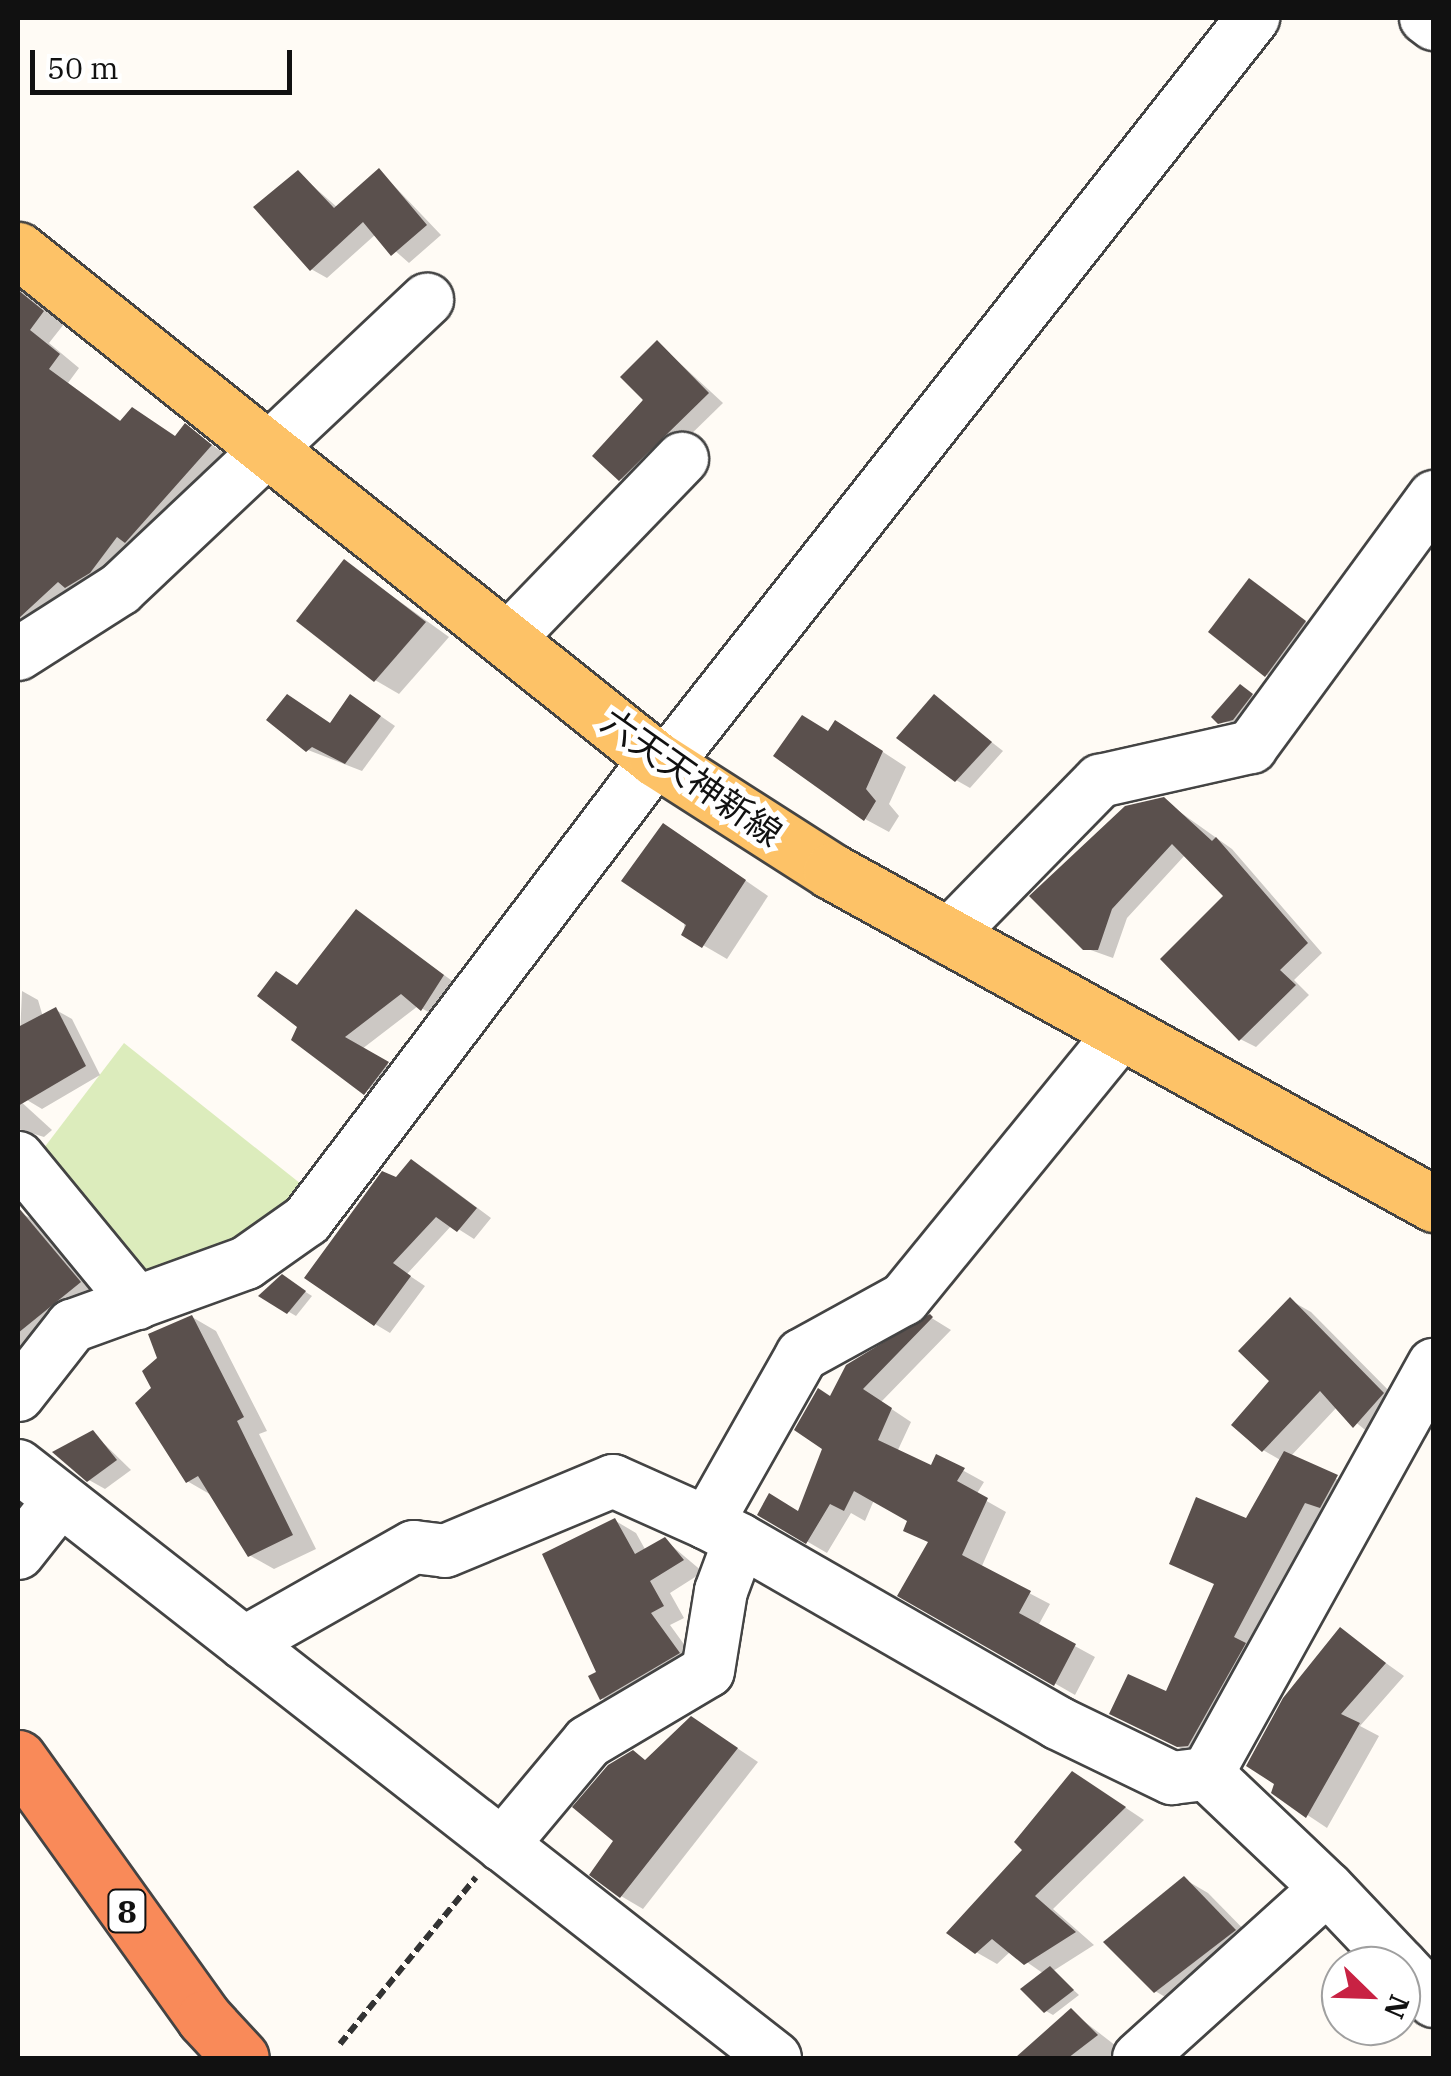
<!DOCTYPE html>
<meta charset="utf-8">
<style>
body{margin:0}
#map{position:relative;width:1451px;height:2076px;overflow:hidden;background:#fffbf5;font-family:"IBM Plex Serif","Noto Sans JP",serif}
div>[style]{position:absolute}
.green>*{inset:0;background:#dcecbc}
.shadow>*{inset:0;background:#0003}
.building>*{inset:0;background:#5a504d}
.path>*{height:6px;margin-top:-3px;transform-origin:0;background:repeating-linear-gradient(90deg,#333 0 10px,transparent 0 15px)}
.roads{filter:drop-shadow(2px 0 #444) drop-shadow(-2px 0 #444) drop-shadow(0 2px #444) drop-shadow(0 -2px #444)}
.minor>*{height:52px;margin:-26px;padding:0 26px;transform-origin:26px;border-radius:26px;background:#fff}
.major>*{height:55px;margin:-27.5px;padding:0 27.5px;transform-origin:27.5px;border-radius:27.5px;background:#fdc267}
.highway>*{height:55px;margin:-27.5px;padding:0 27.5px;transform-origin:27.5px;border-radius:27.5px;background:#f98a59}
span{translate:-50% -50%;white-space:nowrap;text-align:center;line-height:1.15;-webkit-text-stroke:10px #fff;paint-order:stroke}
.shield-label span{padding:2px 8px;background:#fff;border:2px solid;border-radius:8px;-webkit-text-stroke-width:0}
.shield-label{font-size:32px;color:#111;font-weight:700}
.street-label{font-size:35px;color:#111}
.frame{position:absolute;inset:0;border:20px solid #111;pointer-events:none}
.north{position:absolute;left:1321px;top:1946px;width:100px;height:100px;box-sizing:border-box;background:#fff;border:2px solid #a0a0a0;border-radius:50%;rotate:113deg;font-size:28px;font-weight:700;line-height:40px;text-align:center;color:#111}
.north::after{content:'';display:block;margin:auto;width:35px;height:45px;background:#c82243;clip-path:polygon(50% 0,100% 100%,50% 72%,0 100%)}
.scale{position:absolute;left:30px;top:50px;width:262px;height:45px;box-sizing:border-box;border:5px solid #111;border-top:0;padding-left:12px;font-size:30px;line-height:35px;white-space:nowrap;color:#111;-webkit-text-stroke:8px #fff;paint-order:stroke}
</style>
<div id="map">
<div class="green">
<i style="clip-path:polygon(124px 1043px,301px 1184px,267px 1225px,133px 1278px,37px 1157px)"></i>
</div>
<div class="shadow">
<i style="clip-path:polygon(380px 171px,441px 235px,409px 263px,376px 234px,327px 278px,311px 269px,298px 173px,338px 208px)"></i>
<i style="clip-path:polygon(18px 284px,64px 324px,49px 343px,79px 368px,68px 383px,122px 422px,177px 438px,186px 427px,231px 458px,147px 553px,18px 637px,18px 457px,38px 429px,18px 413px)"></i>
<i style="clip-path:polygon(658px 343px,723px 403px,636px 488px,621px 479px)"></i>
<i style="clip-path:polygon(345px 562px,449px 637px,399px 694px,375px 680px)"></i>
<i style="clip-path:polygon(1250px 581px,1320px 632px,1282px 684px,1267px 675px)"></i>
<i style="clip-path:polygon(1247px 691px,1258px 700px,1241px 723px,1220px 722px)"></i>
<i style="clip-path:polygon(934px 697px,1003px 751px,970px 788px,956px 780px)"></i>
<i style="clip-path:polygon(366px 706px,395px 726px,362px 771px,308px 750px,331px 725px)"></i>
<i style="clip-path:polygon(860px 737px,906px 767px,889px 804px,899px 816px,889px 832px,865px 819px)"></i>
<i style="clip-path:polygon(1163px 800px,1232px 849px,1322px 953px,1294px 980px,1309px 995px,1256px 1047px,1240px 1039px,1227px 896px,1186px 854px,1127px 918px,1113px 958px,1085px 948px)"></i>
<i style="clip-path:polygon(687px 840px,768px 896px,727px 959px,684px 934px)"></i>
<i style="clip-path:polygon(357px 912px,462px 988px,442px 1020px,418px 1006px,362px 1049px,406px 1075px,385px 1104px,300px 1027px,298px 987px)"></i>
<i style="clip-path:polygon(22px 991px,38px 1000px,43px 1017px,56px 1010px,72px 1019px,100px 1075px,42px 1109px,27px 1100px,18px 1083px)"></i>
<i style="clip-path:polygon(18px 1099px,52px 1130px,44px 1137px,18px 1129px)"></i>
<i style="clip-path:polygon(428px 1171px,491px 1218px,474px 1239px,452px 1225px,407px 1274px,425px 1286px,390px 1333px,375px 1324px,397px 1181px)"></i>
<i style="clip-path:polygon(18px 1212px,39px 1222px,99px 1294px,18px 1363px)"></i>
<i style="clip-path:polygon(282px 1277px,312px 1296px,296px 1316px,262px 1296px)"></i>
<i style="clip-path:polygon(1290px 1300px,1311px 1312px,1404px 1406px,1375px 1438px,1337px 1407px,1290px 1457px,1355px 1488px,1199px 1757px,1131px 1724px,1167px 1694px,1282px 1461px,1263px 1450px)"></i>
<i style="clip-path:polygon(192px 1317px,216px 1331px,267px 1431px,259px 1434px,316px 1549px,274px 1569px,249px 1555px,213px 1496px,187px 1481px,154px 1388px)"></i>
<i style="clip-path:polygon(930px 1317px,951px 1330px,881px 1402px,911px 1422px,897px 1452px,932px 1469px,937px 1457px,964px 1471px,984px 1482px,976px 1495px,1006px 1512px,981px 1568px,1050px 1604px,1038px 1626px,1095px 1657px,1075px 1695px,901px 1595px,930px 1543px,910px 1520px,874px 1500px,865px 1521px,851px 1513px,827px 1553px,760px 1514px,800px 1514px,825px 1448px,831px 1399px)"></i>
<i style="clip-path:polygon(93px 1433px,131px 1470px,105px 1489px,89px 1480px)"></i>
<i style="clip-path:polygon(614px 1520px,636px 1533px,646px 1551px,665px 1540px,703px 1572px,670px 1593px,684px 1618px,670px 1625px,699px 1665px,623px 1710px,602px 1698px,599px 1673px)"></i>
<i style="clip-path:polygon(1341px 1631px,1404px 1676px,1360px 1726px,1379px 1736px,1327px 1828px,1273px 1792px)"></i>
<i style="clip-path:polygon(713px 1732px,758px 1762px,643px 1909px,621px 1896px,647px 1762px)"></i>
<i style="clip-path:polygon(1093px 1786px,1144px 1820px,1053px 1909px,1094px 1945px,1053px 1971px,1079px 1995px,1053px 2015px,1046px 2011px,1044px 1974px,1011px 1951px,997px 1964px,976px 1952px)"></i>
<i style="clip-path:polygon(1184px 1879px,1208px 1893px,1258px 1944px,1179px 2005px,1155px 1991px)"></i>
<i style="clip-path:polygon(1072px 2012px,1120px 2049px,1109px 2058px,1019px 2058px)"></i>
</div>
<div class="building">
<i style="clip-path:polygon(379px 168px,427px 225px,391px 256px,363px 222px,310px 271px,253px 207px,298px 170px,334px 208px)"></i>
<i style="clip-path:polygon(18px 290px,44px 311px,30px 330px,60px 354px,49px 369px,120px 421px,132px 407px,175px 436px,185px 423px,212px 445px,125px 543px,117px 537px,90px 573px,65px 588px,58px 582px,18px 619px)"></i>
<i style="clip-path:polygon(657px 340px,709px 393px,619px 481px,592px 456px,643px 400px,620px 377px)"></i>
<i style="clip-path:polygon(344px 559px,426px 622px,374px 682px,296px 621px)"></i>
<i style="clip-path:polygon(1249px 578px,1306px 621px,1265px 677px,1208px 632px)"></i>
<i style="clip-path:polygon(1240px 684px,1253px 694px,1233px 720px,1218px 724px,1211px 717px)"></i>
<i style="clip-path:polygon(287px 694px,330px 723px,350px 694px,381px 716px,345px 764px,312px 747px,306px 752px,266px 720px)"></i>
<i style="clip-path:polygon(934px 694px,992px 742px,955px 782px,896px 738px)"></i>
<i style="clip-path:polygon(802px 715px,828px 731px,835px 720px,883px 751px,866px 789px,876px 801px,864px 821px,773px 756px)"></i>
<i style="clip-path:polygon(1164px 797px,1212px 841px,1216px 837px,1308px 943px,1280px 970px,1296px 985px,1239px 1041px,1160px 959px,1223px 896px,1172px 844px,1112px 909px,1098px 950px,1083px 950px,1029px 896px,1125px 806px)"></i>
<i style="clip-path:polygon(663px 823px,746px 880px,702px 948px,681px 935px,686px 925px,621px 881px)"></i>
<i style="clip-path:polygon(356px 909px,444px 975px,421px 1011px,401px 994px,345px 1037px,389px 1062px,364px 1095px,291px 1040px,297px 1027px,257px 996px,276px 971px,297px 985px)"></i>
<i style="clip-path:polygon(56px 1007px,86px 1066px,18px 1106px,18px 1027px)"></i>
<i style="clip-path:polygon(411px 1159px,477px 1208px,457px 1232px,436px 1217px,393px 1263px,411px 1276px,374px 1326px,304px 1278px,382px 1171px,396px 1177px)"></i>
<i style="clip-path:polygon(18px 1207px,81px 1282px,18px 1333px)"></i>
<i style="clip-path:polygon(282px 1274px,306px 1291px,287px 1314px,258px 1296px)"></i>
<i style="clip-path:polygon(1290px 1297px,1384px 1393px,1353px 1428px,1320px 1391px,1262px 1452px,1231px 1425px,1269px 1381px,1238px 1351px)"></i>
<i style="clip-path:polygon(930px 1314px,933px 1317px,863px 1389px,892px 1408px,878px 1440px,931px 1465px,936px 1454px,965px 1468px,957px 1481px,988px 1498px,962px 1555px,1031px 1591px,1019px 1613px,1076px 1644px,1054px 1686px,897px 1596px,928px 1542px,903px 1531px,907px 1521px,854px 1491px,844px 1511px,830px 1504px,806px 1544px,757px 1515px,769px 1493px,798px 1511px,822px 1449px,794px 1430px,818px 1388px,830px 1396px,846px 1365px)"></i>
<i style="clip-path:polygon(192px 1315px,244px 1417px,237px 1421px,293px 1535px,248px 1557px,198px 1476px,186px 1483px,135px 1403px,151px 1388px,142px 1371px,157px 1358px,148px 1334px)"></i>
<i style="clip-path:polygon(93px 1430px,117px 1460px,87px 1482px,52px 1452px)"></i>
<i style="clip-path:polygon(1284px 1451px,1338px 1475px,1320px 1508px,1305px 1503px,1234px 1637px,1246px 1643px,1188px 1746px,1177px 1747px,1109px 1714px,1128px 1674px,1166px 1691px,1214px 1584px,1169px 1564px,1196px 1497px,1246px 1518px)"></i>
<i style="clip-path:polygon(615px 1518px,635px 1554px,665px 1537px,684px 1560px,650px 1581px,664px 1606px,651px 1613px,680px 1653px,600px 1700px,588px 1676px,596px 1672px,542px 1554px)"></i>
<i style="clip-path:polygon(1340px 1627px,1386px 1663px,1341px 1714px,1360px 1723px,1306px 1818px,1271px 1793px,1274px 1784px,1246px 1766px,1283px 1698px)"></i>
<i style="clip-path:polygon(691px 1716px,738px 1748px,620px 1898px,589px 1875px,613px 1841px,572px 1807px,608px 1765px,633px 1750px,645px 1760px)"></i>
<i style="clip-path:polygon(1072px 1771px,1126px 1807px,1035px 1896px,1076px 1932px,1024px 1965px,992px 1939px,975px 1954px,946px 1933px,1022px 1850px,1014px 1842px)"></i>
<i style="clip-path:polygon(1184px 1876px,1236px 1930px,1154px 1993px,1103px 1942px)"></i>
<i style="clip-path:polygon(1050px 1966px,1074px 1990px,1044px 2013px,1020px 1989px)"></i>
<i style="clip-path:polygon(1071px 2008px,1098px 2035px,1068px 2058px,1015px 2058px)"></i>
</div>
<div class="path">
<i style="left:340px;top:2044px;width:215px;rotate:-50.8deg"></i>
</div>
<div class="roads">
<div class="minor">
<i style="left:1426px;top:18px;width:10px;rotate:37deg"></i>
<i style="left:507px;top:640px;width:252px;rotate:-46deg"></i>
<i style="left:18px;top:654px;width:121px;rotate:-32.5deg"></i>
<i style="left:120px;top:589px;width:422px;rotate:-43.3deg"></i>
<i style="left:665px;top:765px;width:951px;rotate:-51.79deg"></i>
<i style="left:947px;top:937px;width:219px;rotate:-45.6deg"></i>
<i style="left:1100px;top:781px;width:155px;rotate:-12.7deg"></i>
<i style="left:1251px;top:747px;width:310px;rotate:-53.8deg"></i>
<i style="left:18px;top:1158px;width:188px;rotate:50.6deg"></i>
<i style="left:18px;top:1395px;width:88px;rotate:-52deg"></i>
<i style="left:72px;top:1326px;width:185px;rotate:-19.9deg"></i>
<i style="left:246px;top:1263px;width:75px;rotate:-35.2deg"></i>
<i style="left:307px;top:1220px;width:578px;rotate:-52.87deg"></i>
<i style="left:18px;top:1466px;width:961px;rotate:38.03deg"></i>
<i style="left:740px;top:1540px;width:37px;rotate:-153deg"></i>
<i style="left:707px;top:1523px;width:193px;rotate:-60.5deg"></i>
<i style="left:802px;top:1355px;width:116px;rotate:-28.8deg"></i>
<i style="left:904px;top:1299px;width:342px;rotate:-50.8deg"></i>
<i style="left:18px;top:1553px;width:68px;rotate:-51.6deg"></i>
<i style="left:244px;top:1643px;width:195px;rotate:-29.5deg"></i>
<i style="left:414px;top:1547px;width:31px;rotate:7deg"></i>
<i style="left:445px;top:1551px;width:182px;rotate:-22.6deg"></i>
<i style="left:613px;top:1481px;width:103px;rotate:24.1deg"></i>
<i style="left:502px;top:1845px;width:134px;rotate:-50.1deg"></i>
<i style="left:588px;top:1742px;width:139px;rotate:-30.6deg"></i>
<i style="left:708px;top:1671px;width:81px;rotate:-80.8deg"></i>
<i style="left:721px;top:1591px;width:54px;rotate:-69.6deg"></i>
<i style="left:740px;top:1540px;width:367px;rotate:29.9deg"></i>
<i style="left:1058px;top:1723px;width:127px;rotate:25.8deg"></i>
<i style="left:1172px;top:1778px;width:35px;rotate:-7deg"></i>
<i style="left:1327px;top:1888px;width:166px;rotate:-136.5deg"></i>
<i style="left:1207px;top:1774px;width:468px;rotate:-61deg"></i>
<i style="left:1401px;top:1966px;width:48px;rotate:46.7deg"></i>
<i style="left:1139px;top:2058px;width:253px;rotate:-42.1deg"></i>
<i style="left:1327px;top:1888px;width:108px;rotate:46.5deg"></i>
</div>
<div class="major">
<i style="left:18px;top:250px;width:816px;rotate:38.58deg"></i>
<i style="left:656px;top:759px;width:208px;rotate:32.6deg"></i>
<i style="left:831px;top:871px;width:689px;rotate:28.91deg"></i>
</div>
<div class="highway">
<i style="left:18px;top:1758px;width:320px;rotate:54.4deg"></i>
<i style="left:204px;top:2018px;width:54px;rotate:47.2deg"></i>
</div>
</div>
<div class="shield-label">
<span style="left:127px;top:1911px">8</span>
</div>
<div class="street-label">
<span style="left:692px;top:777px;rotate:35deg">六天天神新線</span>
</div>
<div class="frame"></div>
<div class="north">N</div>
<div class="scale">50 m</div>
</div>
